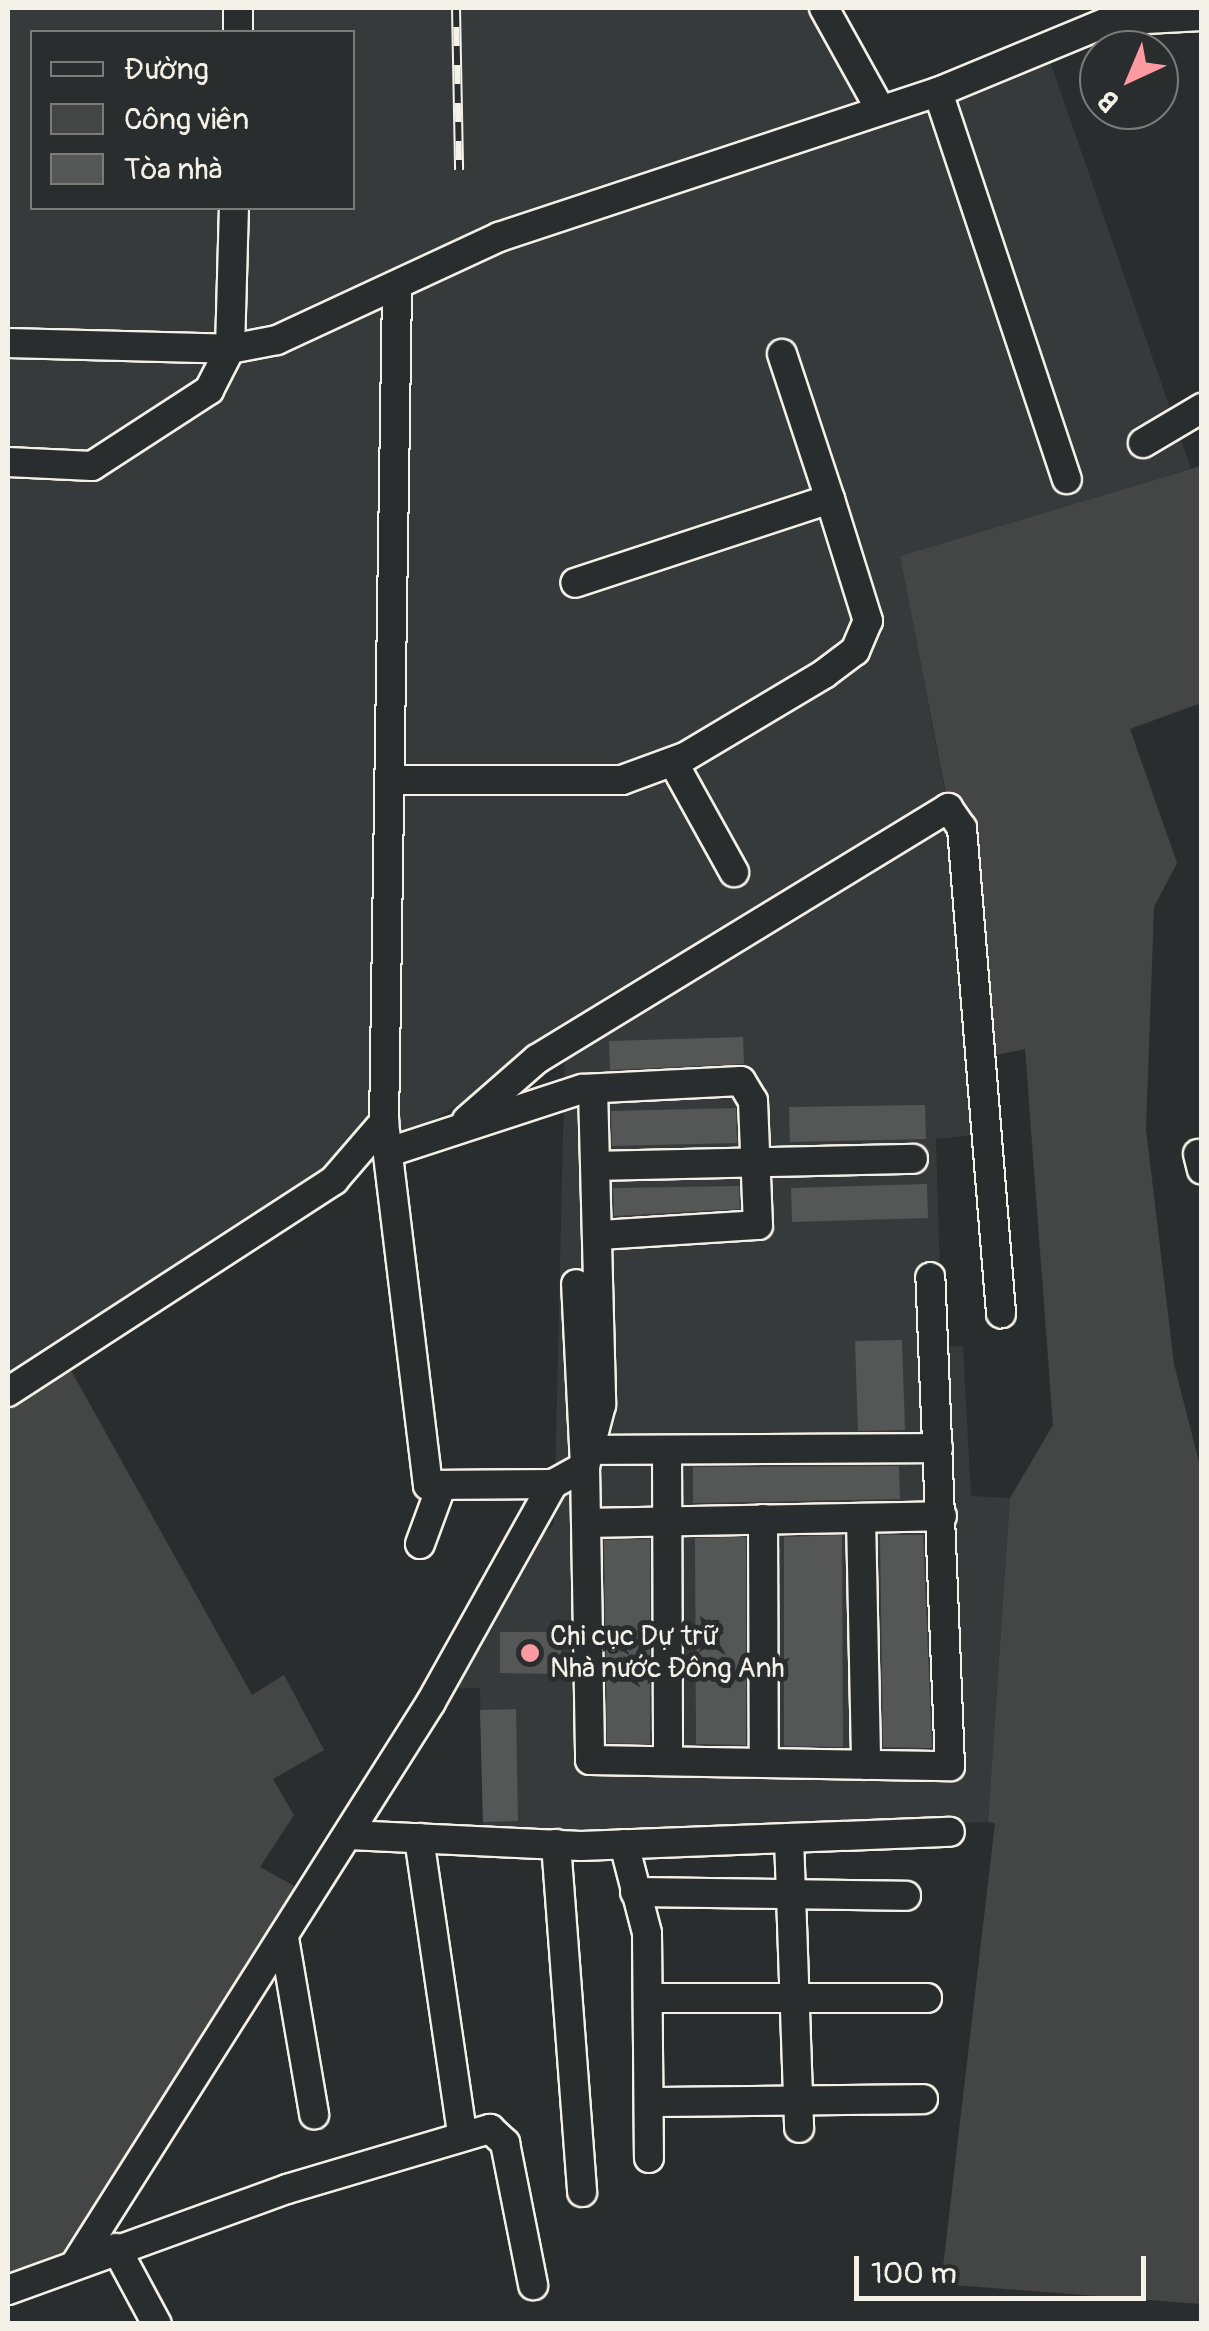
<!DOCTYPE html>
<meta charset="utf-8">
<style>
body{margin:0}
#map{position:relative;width:1209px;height:2331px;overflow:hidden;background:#2a2d2e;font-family:Pangolin,sans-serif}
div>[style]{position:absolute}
.built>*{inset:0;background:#373a3a}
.green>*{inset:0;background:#444645}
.building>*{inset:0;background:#555756}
.roads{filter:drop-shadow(2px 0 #f4f1e8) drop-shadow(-2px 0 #f4f1e8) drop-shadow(0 2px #f4f1e8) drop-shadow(0 -2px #f4f1e8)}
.minor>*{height:28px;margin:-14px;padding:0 14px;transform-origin:14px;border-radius:14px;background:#2a2d2e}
.rail>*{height:10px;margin-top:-5px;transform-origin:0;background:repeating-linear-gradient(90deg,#2a2d2e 0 19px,#f4f1e8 0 38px);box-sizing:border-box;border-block:2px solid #f4f1e8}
.dots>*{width:28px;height:28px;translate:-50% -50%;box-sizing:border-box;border:5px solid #2a2d2e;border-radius:50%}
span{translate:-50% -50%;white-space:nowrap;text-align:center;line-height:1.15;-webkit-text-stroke:10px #2a2d2e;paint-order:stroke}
.poi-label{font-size:28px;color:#f4f1e8}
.left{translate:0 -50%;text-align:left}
.frame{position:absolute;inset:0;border:10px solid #f4f1e8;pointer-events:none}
.legend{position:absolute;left:30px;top:30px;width:325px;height:180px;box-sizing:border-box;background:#2a2d2e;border:2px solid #7b7b78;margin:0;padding:12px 18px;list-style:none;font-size:30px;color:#f4f1e8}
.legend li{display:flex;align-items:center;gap:20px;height:50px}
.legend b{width:50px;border:2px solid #7b7b78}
.north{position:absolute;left:1079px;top:30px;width:100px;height:100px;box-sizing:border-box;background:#2a2d2e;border:2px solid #7b7b78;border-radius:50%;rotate:224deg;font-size:28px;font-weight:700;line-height:40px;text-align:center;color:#f4f1e8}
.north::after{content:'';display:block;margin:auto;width:35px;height:45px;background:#ff9aa2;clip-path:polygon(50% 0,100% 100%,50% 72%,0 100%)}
.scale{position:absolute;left:854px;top:2256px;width:292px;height:45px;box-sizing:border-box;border:5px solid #f4f1e8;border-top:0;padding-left:12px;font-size:30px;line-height:35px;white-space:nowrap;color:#f4f1e8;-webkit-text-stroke:8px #2a2d2e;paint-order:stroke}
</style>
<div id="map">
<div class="built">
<i style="clip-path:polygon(evenodd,8px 8px,825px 8px,881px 108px,1044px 44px,1191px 469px,900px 556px,948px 808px,334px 1180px,8px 1393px,8px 8px,32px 32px,352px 32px,352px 208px,32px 208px,32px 32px)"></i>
<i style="clip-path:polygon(950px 815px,980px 1134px,936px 1139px,942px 1345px,963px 1347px,971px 1496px,1010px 1498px,988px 1822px,483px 1834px,480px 1688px,448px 1689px,534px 1540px,554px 1525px,565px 1050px)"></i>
</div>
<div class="green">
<i style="clip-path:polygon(1201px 466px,1201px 703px,1130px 729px,1177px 863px,1154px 907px,1146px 1129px,1174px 1364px,1202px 1474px,1201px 2304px,941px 2284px,995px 1823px,988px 1822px,1010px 1498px,1053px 1425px,1025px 1049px,973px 1060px,950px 815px,900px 556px)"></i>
<i style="clip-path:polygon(63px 1356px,252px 1695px,284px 1675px,324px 1750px,273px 1779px,294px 1815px,260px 1867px,307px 1893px,76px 2263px,8px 2291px,8px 1392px)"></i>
</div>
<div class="building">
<i style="clip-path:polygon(743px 1037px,744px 1064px,610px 1070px,609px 1041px)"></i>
<i style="clip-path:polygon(925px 1105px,926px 1139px,790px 1142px,789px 1107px)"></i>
<i style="clip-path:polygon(736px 1108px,737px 1143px,612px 1146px,611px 1111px)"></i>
<i style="clip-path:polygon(927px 1184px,928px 1218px,792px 1222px,791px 1188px)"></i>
<i style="clip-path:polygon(739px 1186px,740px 1209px,614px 1216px,613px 1188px)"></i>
<i style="clip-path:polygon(902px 1340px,905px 1430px,858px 1431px,855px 1341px)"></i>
<i style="clip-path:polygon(899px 1466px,900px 1499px,693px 1503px,693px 1467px)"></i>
<i style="clip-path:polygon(842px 1535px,843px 1747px,784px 1746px,784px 1537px)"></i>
<i style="clip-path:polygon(880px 1535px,923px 1535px,932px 1748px,883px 1747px)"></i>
<i style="clip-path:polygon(746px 1537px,746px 1745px,696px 1744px,695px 1538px)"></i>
<i style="clip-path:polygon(650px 1539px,650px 1744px,607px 1743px,604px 1540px)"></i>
<i style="clip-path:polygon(500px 1632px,561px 1632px,561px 1674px,500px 1673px)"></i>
<i style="clip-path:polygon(516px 1709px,518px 1821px,483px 1822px,480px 1710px)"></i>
</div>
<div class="roads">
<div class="minor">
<i style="left:824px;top:8px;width:115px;rotate:61deg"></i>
<i style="left:238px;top:32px;width:24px;rotate:-90deg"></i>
<i style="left:938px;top:92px;width:408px;rotate:71.6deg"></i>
<i style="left:397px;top:288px;width:834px;rotate:90.89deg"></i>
<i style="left:384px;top:1122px;width:366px;rotate:83.1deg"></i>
<i style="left:428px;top:1485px;width:125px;rotate:-0.5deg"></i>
<i style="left:553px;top:1484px;width:37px;rotate:-29deg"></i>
<i style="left:585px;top:1466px;width:182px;rotate:-92.8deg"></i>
<i style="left:8px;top:343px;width:222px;rotate:1.5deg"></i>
<i style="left:230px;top:349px;width:48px;rotate:-10.8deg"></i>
<i style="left:277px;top:340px;width:245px;rotate:-24.9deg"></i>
<i style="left:499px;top:237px;width:462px;rotate:-18.3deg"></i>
<i style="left:938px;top:92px;width:185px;rotate:-22.5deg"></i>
<i style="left:1109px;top:21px;width:93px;rotate:-3.1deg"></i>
<i style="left:782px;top:354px;width:153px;rotate:71.7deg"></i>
<i style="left:1143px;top:443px;width:69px;rotate:-30.7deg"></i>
<i style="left:8px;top:462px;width:84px;rotate:2.7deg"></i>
<i style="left:92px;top:466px;width:140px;rotate:-33deg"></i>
<i style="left:209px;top:390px;width:46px;rotate:-62.9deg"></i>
<i style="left:230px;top:349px;width:141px;rotate:-88.4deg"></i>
<i style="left:673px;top:762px;width:126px;rotate:61deg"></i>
<i style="left:390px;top:780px;width:232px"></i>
<i style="left:622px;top:780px;width:67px;rotate:-20.1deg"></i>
<i style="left:685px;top:757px;width:162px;rotate:-30.8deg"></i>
<i style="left:824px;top:674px;width:39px;rotate:-37deg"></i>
<i style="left:855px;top:651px;width:33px;rotate:-67deg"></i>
<i style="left:868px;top:621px;width:128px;rotate:-107.3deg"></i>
<i style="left:830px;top:499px;width:268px;rotate:161.8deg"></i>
<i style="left:593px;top:1089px;width:316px;rotate:88.5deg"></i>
<i style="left:601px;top:1405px;width:63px;rotate:104.7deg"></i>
<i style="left:585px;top:1466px;width:294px;rotate:89deg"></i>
<i style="left:590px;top:1760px;width:360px;rotate:1deg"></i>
<i style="left:950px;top:1766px;width:489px;rotate:-92.3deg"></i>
<i style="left:467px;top:1120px;width:93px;rotate:-41.1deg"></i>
<i style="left:537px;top:1059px;width:482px;rotate:-31.4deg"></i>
<i style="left:948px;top:808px;width:24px;rotate:55deg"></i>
<i style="left:962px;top:828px;width:487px;rotate:85.4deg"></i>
<i style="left:389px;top:1152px;width:203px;rotate:-18.1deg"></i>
<i style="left:582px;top:1089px;width:159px;rotate:-2.9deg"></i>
<i style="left:741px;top:1081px;width:23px;rotate:59deg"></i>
<i style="left:753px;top:1101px;width:124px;rotate:87.7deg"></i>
<i style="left:758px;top:1225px;width:160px;rotate:176.4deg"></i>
<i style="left:1198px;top:1154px;width:16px;rotate:76deg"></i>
<i style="left:596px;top:1166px;width:317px;rotate:-1.3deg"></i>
<i style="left:8px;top:1392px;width:389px;rotate:-33deg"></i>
<i style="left:334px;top:1180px;width:77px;rotate:-49.2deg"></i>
<i style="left:591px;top:1450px;width:347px;rotate:-0.3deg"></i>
<i style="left:667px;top:1451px;width:310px;rotate:89.8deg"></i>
<i style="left:861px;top:1518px;width:247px;rotate:88.8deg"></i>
<i style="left:763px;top:1519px;width:244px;rotate:89.8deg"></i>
<i style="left:586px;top:1523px;width:356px;rotate:-1.1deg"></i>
<i style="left:420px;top:1544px;width:61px;rotate:-69.8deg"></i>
<i style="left:349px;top:1835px;width:232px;rotate:2.7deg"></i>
<i style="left:581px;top:1846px;width:369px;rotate:-2.2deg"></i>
<i style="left:419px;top:1838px;width:299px;rotate:81.7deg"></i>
<i style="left:789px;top:1838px;width:290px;rotate:88deg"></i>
<i style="left:556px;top:1844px;width:349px;rotate:85.7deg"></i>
<i style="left:624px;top:1844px;width:92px;rotate:75.5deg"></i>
<i style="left:647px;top:1933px;width:225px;rotate:89.5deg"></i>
<i style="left:635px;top:1892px;width:271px;rotate:0.8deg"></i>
<i style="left:284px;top:1938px;width:179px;rotate:80.3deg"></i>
<i style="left:648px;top:1998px;width:279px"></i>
<i style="left:649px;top:2102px;width:274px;rotate:-0.6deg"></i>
<i style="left:116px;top:2248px;width:86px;rotate:61.7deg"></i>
<i style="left:76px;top:2263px;width:664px;rotate:-57.67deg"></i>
<i style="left:431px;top:1702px;width:250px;rotate:-60.8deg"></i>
<i style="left:8px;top:2290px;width:297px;rotate:-19.9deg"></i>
<i style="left:287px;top:2189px;width:212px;rotate:-16.5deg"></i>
<i style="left:490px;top:2129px;width:21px;rotate:43deg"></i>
<i style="left:505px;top:2143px;width:145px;rotate:78.8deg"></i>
</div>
</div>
<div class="rail">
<i style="left:456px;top:8px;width:162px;rotate:88.9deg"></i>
</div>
<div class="dots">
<i style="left:530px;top:1653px;background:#ff9aa2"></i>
</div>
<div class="poi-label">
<span class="left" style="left:550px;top:1653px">Chi cục Dự trữ<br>Nhà nước Đông Anh</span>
</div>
<div class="frame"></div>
<ul class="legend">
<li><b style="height:12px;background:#2a2d2e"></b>Đường</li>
<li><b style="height:28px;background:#444645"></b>Công viên</li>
<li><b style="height:28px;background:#555756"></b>Tòa nhà</li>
</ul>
<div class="north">B</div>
<div class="scale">100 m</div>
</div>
